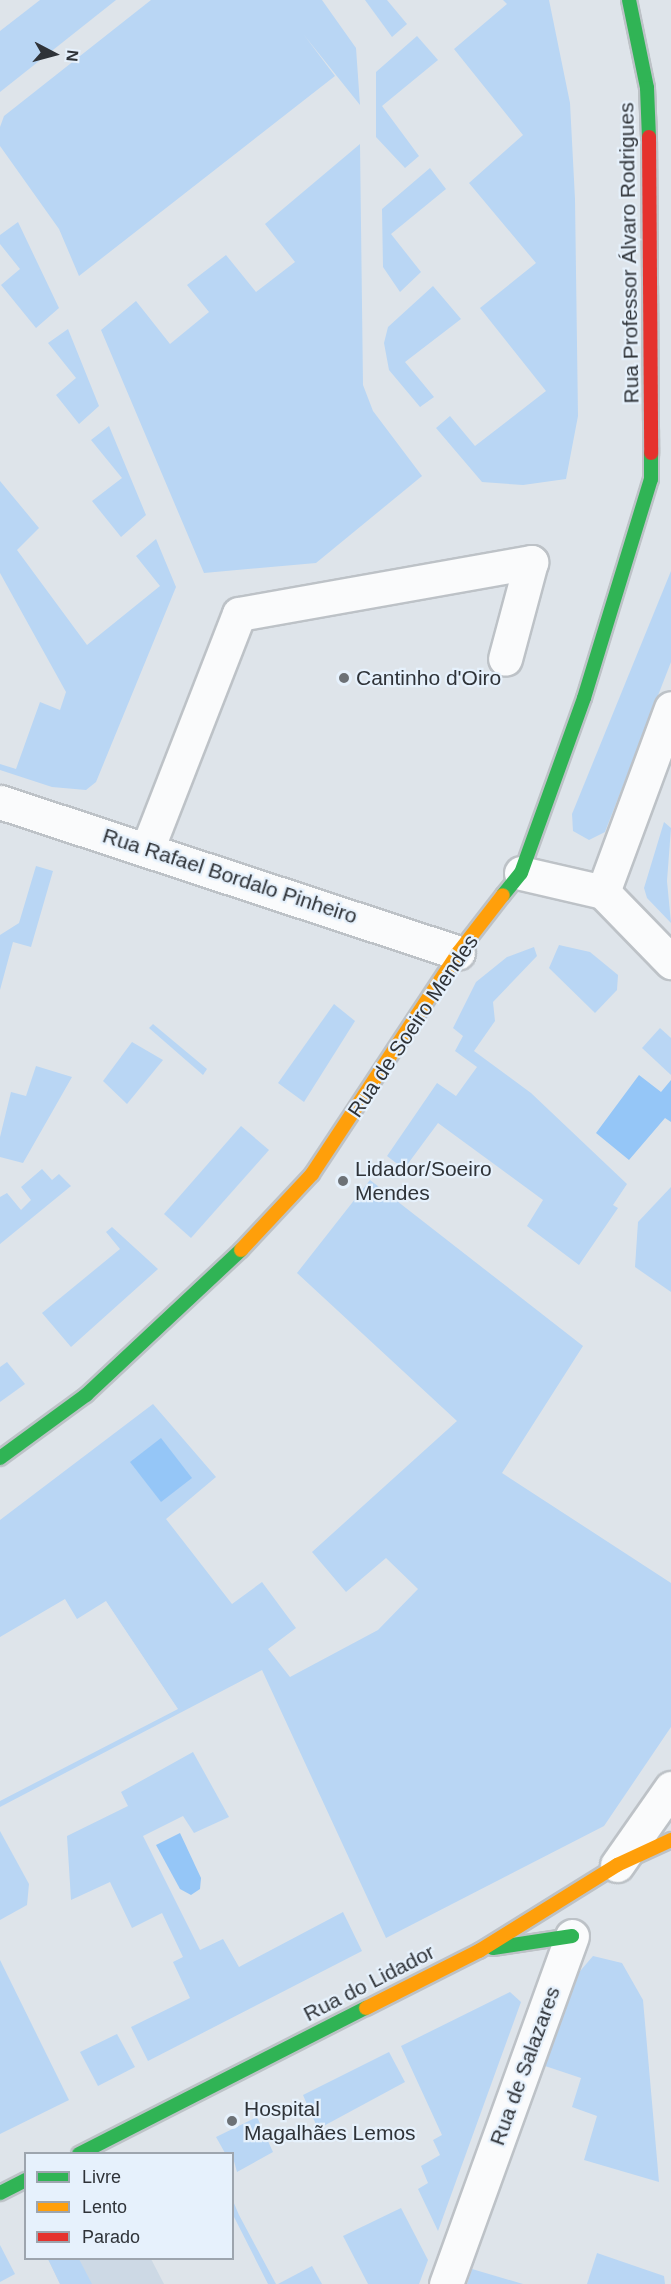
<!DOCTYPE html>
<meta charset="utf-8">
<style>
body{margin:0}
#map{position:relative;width:671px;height:2284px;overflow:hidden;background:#dee4ea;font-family:Helvetica,sans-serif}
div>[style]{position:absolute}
.built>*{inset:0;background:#cdd9e5}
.green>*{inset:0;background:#b9d6f4}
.water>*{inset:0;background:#95c6f7}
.roads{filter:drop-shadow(2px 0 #bdc2c7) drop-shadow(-2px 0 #bdc2c7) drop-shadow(0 2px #bdc2c7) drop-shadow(0 -2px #bdc2c7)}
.street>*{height:33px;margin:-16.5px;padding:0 16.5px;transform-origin:16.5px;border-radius:16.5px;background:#fafbfc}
.fast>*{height:14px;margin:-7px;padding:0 7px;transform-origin:7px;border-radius:7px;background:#30b455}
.slow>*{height:14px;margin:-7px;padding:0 7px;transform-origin:7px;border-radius:7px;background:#ff9f0a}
.jam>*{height:14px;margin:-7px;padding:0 7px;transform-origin:7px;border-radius:7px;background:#e5322d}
.dots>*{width:16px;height:16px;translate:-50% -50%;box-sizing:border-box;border:3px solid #e6f1fc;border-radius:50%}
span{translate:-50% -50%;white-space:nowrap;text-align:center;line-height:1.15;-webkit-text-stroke:4.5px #e6f1fc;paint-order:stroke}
.street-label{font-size:21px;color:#2f3338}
.poi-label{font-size:21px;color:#2f3338}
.left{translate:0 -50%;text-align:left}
.legend{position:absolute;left:24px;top:2152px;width:210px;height:108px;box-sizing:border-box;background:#e6f1fc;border:2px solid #9da5ae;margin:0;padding:8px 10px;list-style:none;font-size:18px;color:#2f3338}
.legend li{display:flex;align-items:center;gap:12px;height:30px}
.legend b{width:30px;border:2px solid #9da5ae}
.north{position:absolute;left:24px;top:24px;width:60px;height:60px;-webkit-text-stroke:4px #e6f1fc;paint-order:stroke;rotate:96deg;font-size:16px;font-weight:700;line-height:24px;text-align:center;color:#2f3338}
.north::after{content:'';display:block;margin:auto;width:21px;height:27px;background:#2f3338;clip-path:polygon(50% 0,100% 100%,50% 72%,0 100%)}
</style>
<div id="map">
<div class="built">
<i style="clip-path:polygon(48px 2259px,151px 2259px,164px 2284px,60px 2284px)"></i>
</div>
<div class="green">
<i style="clip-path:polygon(40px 0,116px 0,0 92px,0 31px)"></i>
<i style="clip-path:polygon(151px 0,322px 0,356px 48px,360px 105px,304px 35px,335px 76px,79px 276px,59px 229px,0 146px,0 127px,4px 116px)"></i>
<i style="clip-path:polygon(365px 0,387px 0,407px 24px,392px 37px)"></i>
<i style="clip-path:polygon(503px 0,549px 0,570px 103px,575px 199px,578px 416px,566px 479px,523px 485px,482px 482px,436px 428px,450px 416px,475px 446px,546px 391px,480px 308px,536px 263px,469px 183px,523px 135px,454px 49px,507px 4px)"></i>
<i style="clip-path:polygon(417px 36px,438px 60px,382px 106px,419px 156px,405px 168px,376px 137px,376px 72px)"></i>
<i style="clip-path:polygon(360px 144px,363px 385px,373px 411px,422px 476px,316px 563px,204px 573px,101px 330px,136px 301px,170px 344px,209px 312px,187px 285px,226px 255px,256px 292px,295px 262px,265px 224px)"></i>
<i style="clip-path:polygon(430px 168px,446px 189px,391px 234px,421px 272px,400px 292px,383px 267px,382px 209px)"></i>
<i style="clip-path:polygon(18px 222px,59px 308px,36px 328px,1px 285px,20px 269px,0 244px,0 235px)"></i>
<i style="clip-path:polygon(433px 286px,461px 319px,405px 362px,434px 397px,420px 407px,389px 370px,384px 343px,388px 327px)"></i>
<i style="clip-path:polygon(68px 329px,99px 406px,79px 424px,56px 395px,76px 378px,48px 343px)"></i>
<i style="clip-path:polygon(109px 426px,146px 515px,121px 537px,92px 501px,122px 478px,91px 440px)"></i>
<i style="clip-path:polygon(0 481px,39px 528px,17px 550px,87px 645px,160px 586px,136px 556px,156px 539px,176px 587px,96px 782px,86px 790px,52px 787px,0 770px,0 764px,16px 769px,40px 702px,60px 710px,66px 692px,0 573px)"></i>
<i style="clip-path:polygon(671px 571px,671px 662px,605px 832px,589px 840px,573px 831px,572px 814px)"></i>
<i style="clip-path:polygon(664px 822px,671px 828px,667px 881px,671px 923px,647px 898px,644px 888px)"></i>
<i style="clip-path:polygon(36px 866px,53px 871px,31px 947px,13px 942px,0 990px,0 935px,19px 923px)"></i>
<i style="clip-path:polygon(559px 945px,590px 952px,618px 975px,617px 990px,595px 1013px,549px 968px)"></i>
<i style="clip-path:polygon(534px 947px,537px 956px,493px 1002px,495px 1021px,474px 1051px,531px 1093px,627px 1184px,613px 1205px,618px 1208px,579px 1265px,527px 1226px,543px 1200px,438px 1123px,404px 1169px,387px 1156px,437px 1083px,456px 1096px,477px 1067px,455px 1051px,463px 1036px,453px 1028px,476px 982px,507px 957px)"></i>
<i style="clip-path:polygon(334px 1004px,355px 1021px,304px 1102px,278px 1083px)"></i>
<i style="clip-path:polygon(153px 1024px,207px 1069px,203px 1075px,149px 1028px)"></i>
<i style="clip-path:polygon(660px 1028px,671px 1038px,671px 1075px,642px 1048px)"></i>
<i style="clip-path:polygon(132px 1042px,163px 1060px,127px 1104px,103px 1081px)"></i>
<i style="clip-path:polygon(36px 1066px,72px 1077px,23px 1163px,0 1157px,0 1137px,11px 1092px,26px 1096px)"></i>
<i style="clip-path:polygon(241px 1126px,269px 1150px,191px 1238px,164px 1214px)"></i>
<i style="clip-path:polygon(42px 1169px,52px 1180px,59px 1174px,71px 1186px,0 1244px,0 1197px,7px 1193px,21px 1210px,31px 1200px,21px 1187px)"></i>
<i style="clip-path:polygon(370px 1180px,583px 1346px,502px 1473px,671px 1583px,671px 1727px,604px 1826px,386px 1938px,262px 1670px,0 1807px,0 1801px,178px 1709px,106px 1601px,77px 1619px,65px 1599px,0 1637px,0 1520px,153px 1404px,216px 1477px,166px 1519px,232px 1604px,262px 1582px,296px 1628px,268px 1649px,290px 1677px,378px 1630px,418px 1589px,386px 1558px,346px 1592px,312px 1552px,457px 1421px,297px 1273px)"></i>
<i style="clip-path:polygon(671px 1187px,671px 1292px,635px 1267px,638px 1222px)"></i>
<i style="clip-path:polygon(112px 1227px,158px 1269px,71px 1347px,42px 1313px,120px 1249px,106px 1232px)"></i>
<i style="clip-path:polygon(7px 1362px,25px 1384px,0 1402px,0 1367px)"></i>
<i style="clip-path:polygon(193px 1752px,229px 1817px,194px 1833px,183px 1816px,143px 1836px,200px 1950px,223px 1939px,239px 1967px,343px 1912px,362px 1951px,148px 2061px,131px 2027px,190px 1998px,173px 1962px,183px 1957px,162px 1913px,132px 1928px,110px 1882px,71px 1900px,67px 1836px,128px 1806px,121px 1792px)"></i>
<i style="clip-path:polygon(0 1831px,29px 1884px,27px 1905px,0 1920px)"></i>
<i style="clip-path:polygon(593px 1956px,622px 1963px,643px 2000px,659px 2182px,584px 2160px,597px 2116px,572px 2107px,581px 2078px,545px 2066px,575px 1977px)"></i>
<i style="clip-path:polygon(0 1960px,69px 2100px,0 2134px)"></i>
<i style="clip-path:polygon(510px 1992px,521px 2002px,438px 2231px,418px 2189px,428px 2183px,421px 2166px,440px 2155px,433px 2140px,442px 2135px,401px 2046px)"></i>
<i style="clip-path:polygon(117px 2034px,135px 2067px,98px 2086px,80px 2052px)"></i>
<i style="clip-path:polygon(389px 2052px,405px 2082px,318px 2129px,303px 2095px)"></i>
<i style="clip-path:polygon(257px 2117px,273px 2152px,237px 2172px,232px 2154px,225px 2153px,216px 2137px)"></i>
<i style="clip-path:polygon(233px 2201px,239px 2215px,276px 2284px,268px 2284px,233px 2215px)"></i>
<i style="clip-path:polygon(401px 2208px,428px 2260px,419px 2284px,368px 2284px,343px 2236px)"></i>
<i style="clip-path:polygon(0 2245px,15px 2274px,0 2282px)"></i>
<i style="clip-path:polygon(597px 2253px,664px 2276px,665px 2284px,587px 2284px)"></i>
<i style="clip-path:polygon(48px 2259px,79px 2259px,92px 2284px,60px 2284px)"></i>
<i style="clip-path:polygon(312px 2266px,322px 2284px,278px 2284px)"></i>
<i style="clip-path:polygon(472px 2269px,523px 2284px,467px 2284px)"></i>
</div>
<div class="water">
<i style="clip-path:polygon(639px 1075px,661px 1092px,671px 1080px,671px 1122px,665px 1118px,629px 1160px,596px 1133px)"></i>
<i style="clip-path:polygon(161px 1438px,192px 1478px,161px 1502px,130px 1462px)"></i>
<i style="clip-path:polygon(180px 1833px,201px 1878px,200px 1889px,191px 1895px,180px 1889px,156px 1845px)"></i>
</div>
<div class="roads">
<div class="street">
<i style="left:0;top:802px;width:482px;rotate:18.2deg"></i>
<i style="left:148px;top:847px;width:250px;rotate:-68.7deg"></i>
<i style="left:239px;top:614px;width:297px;rotate:-10.1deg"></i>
<i style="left:531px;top:562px;width:100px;rotate:105deg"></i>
<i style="left:521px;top:873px;width:84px;rotate:13deg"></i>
<i style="left:603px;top:892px;width:98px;rotate:45.8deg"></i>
<i style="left:603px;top:892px;width:196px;rotate:-69.7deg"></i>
<i style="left:617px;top:1865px;width:94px;rotate:-55deg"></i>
<i style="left:446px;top:2284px;width:370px;rotate:-70.1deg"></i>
</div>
<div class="fast">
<i style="left:629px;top:0;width:90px;rotate:78.4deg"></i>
<i style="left:647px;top:88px;width:49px;rotate:87.7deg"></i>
<i style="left:503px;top:895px;width:28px;rotate:-51deg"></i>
<i style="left:521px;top:873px;width:186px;rotate:-70.2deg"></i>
<i style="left:584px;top:698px;width:229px;rotate:-73deg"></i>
<i style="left:651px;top:479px;width:26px;rotate:-90deg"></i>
<i style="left:0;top:1458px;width:107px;rotate:-36.2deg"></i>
<i style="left:86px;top:1395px;width:212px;rotate:-43.1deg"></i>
<i style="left:493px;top:1948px;width:80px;rotate:-8.6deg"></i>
<i style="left:79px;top:2154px;width:322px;rotate:-27deg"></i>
<i style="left:0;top:2193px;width:29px;rotate:-27deg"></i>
</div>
<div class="slow">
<i style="left:241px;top:1250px;width:104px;rotate:-46.9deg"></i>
<i style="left:312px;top:1174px;width:265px;rotate:-56.5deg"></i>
<i style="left:458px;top:953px;width:73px;rotate:-52.2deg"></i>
<i style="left:366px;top:2008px;width:127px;rotate:-26.8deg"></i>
<i style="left:479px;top:1951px;width:163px;rotate:-31.9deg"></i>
<i style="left:617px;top:1865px;width:60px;rotate:-24.8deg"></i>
</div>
<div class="jam">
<i style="left:649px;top:137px;width:316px;rotate:89.6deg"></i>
</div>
</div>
<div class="dots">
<i style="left:344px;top:678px;background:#6c7176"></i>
<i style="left:343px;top:1181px;background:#6c7176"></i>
<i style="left:232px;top:2121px;background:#6c7176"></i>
</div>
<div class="street-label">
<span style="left:629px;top:253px;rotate:-91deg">Rua Professor Álvaro Rodrigues</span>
<span style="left:230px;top:876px;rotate:18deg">Rua Rafael Bordalo Pinheiro</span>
<span style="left:413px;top:1026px;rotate:-56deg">Rua de Soeiro Mendes</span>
<span style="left:369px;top:1983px;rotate:-27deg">Rua do Lidador</span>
<span style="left:525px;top:2066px;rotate:-70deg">Rua de Salazares</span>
</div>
<div class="poi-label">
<span class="left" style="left:356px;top:678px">Cantinho d'Oiro</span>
<span class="left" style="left:355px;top:1181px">Lidador/Soeiro<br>Mendes</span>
<span class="left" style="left:244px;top:2121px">Hospital<br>Magalhães Lemos</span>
</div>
<ul class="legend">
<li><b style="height:8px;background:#30b455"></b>Livre</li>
<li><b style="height:8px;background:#ff9f0a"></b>Lento</li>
<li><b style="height:8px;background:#e5322d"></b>Parado</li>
</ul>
<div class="north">N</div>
</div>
